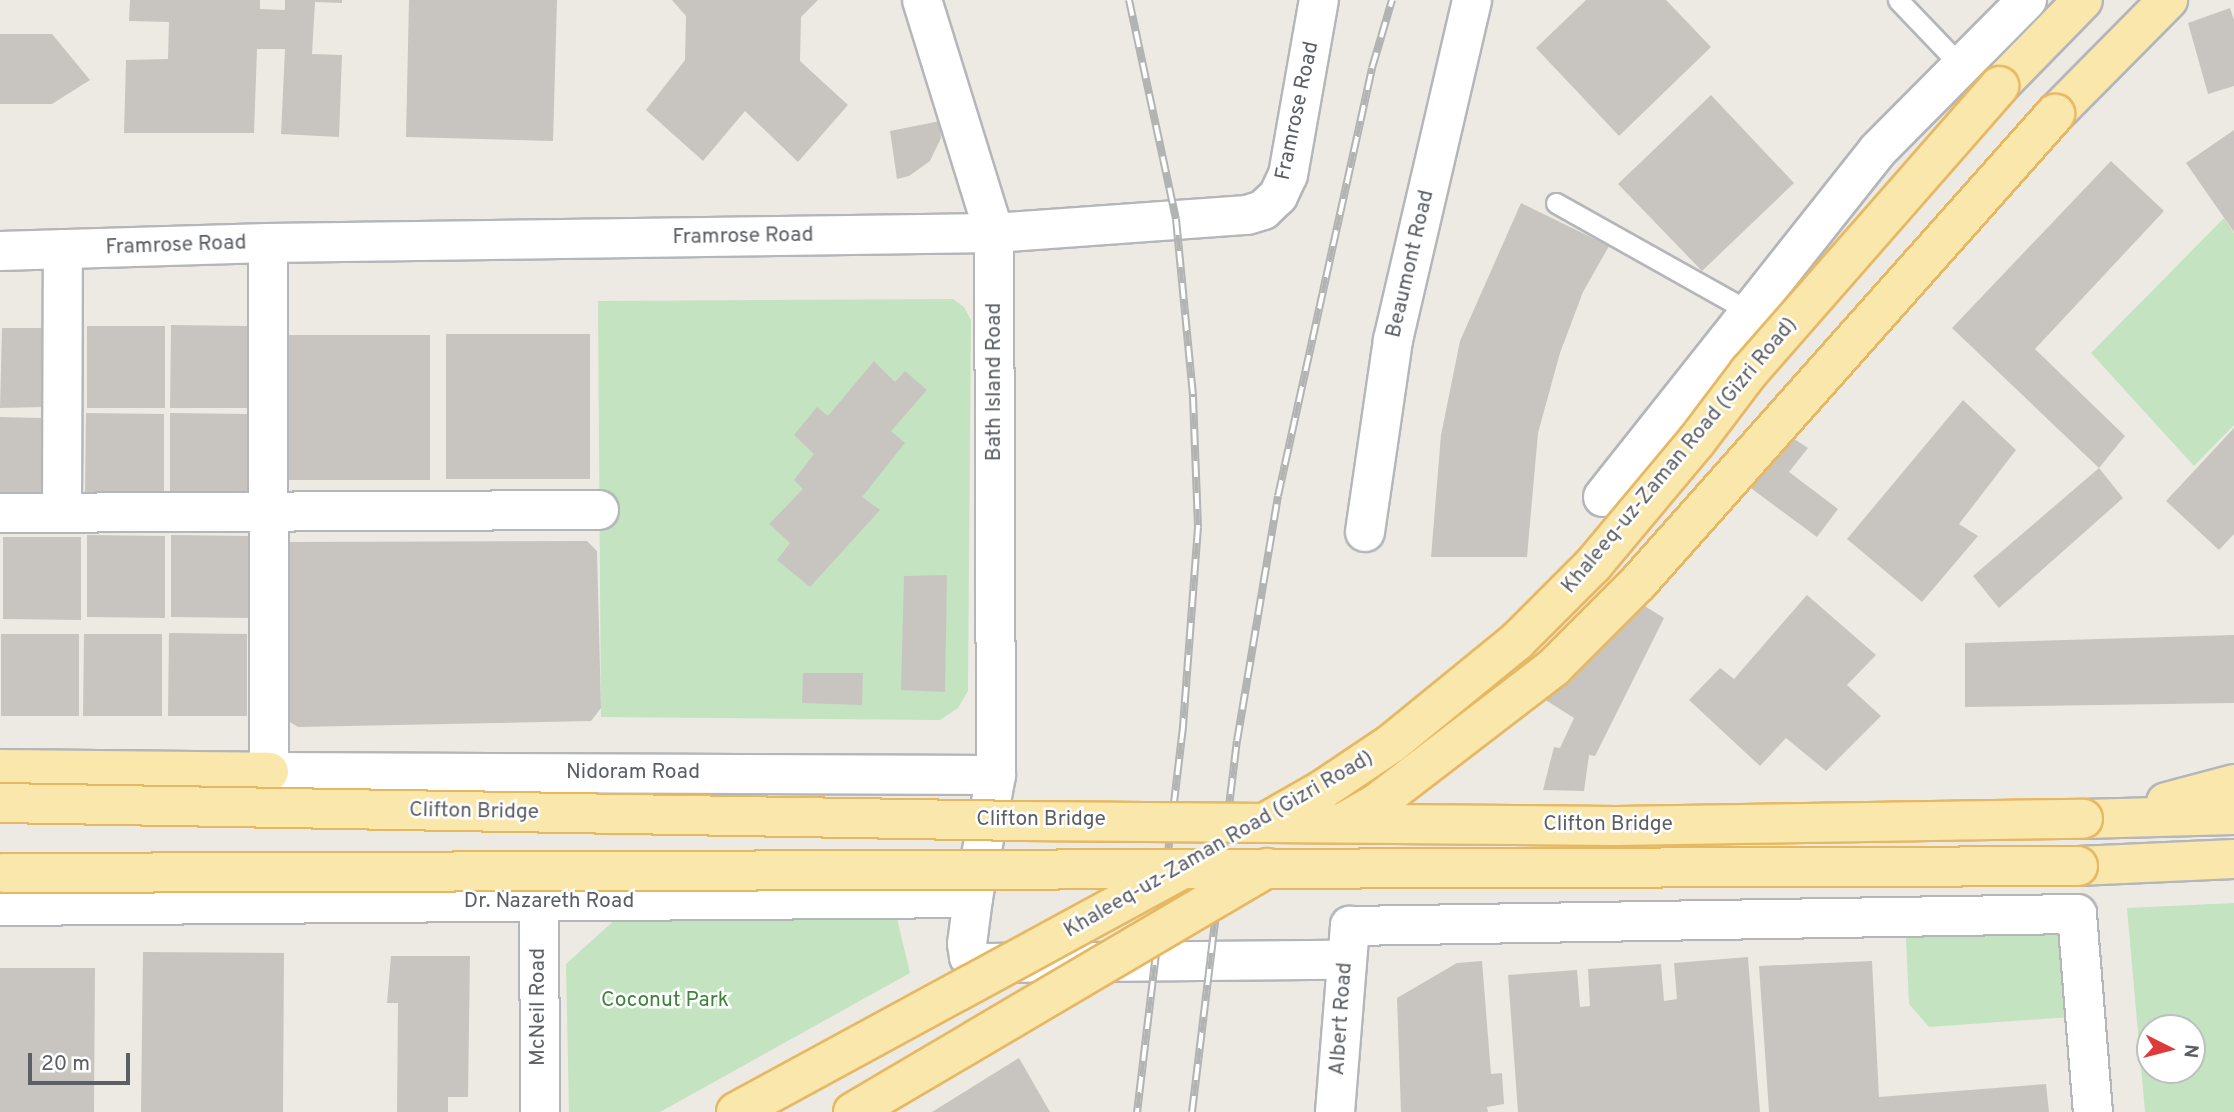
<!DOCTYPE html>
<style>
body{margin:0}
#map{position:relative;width:2234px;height:1112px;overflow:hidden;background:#edeae3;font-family:Overpass,sans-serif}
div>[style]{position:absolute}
.green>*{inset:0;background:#c4e3c1}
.building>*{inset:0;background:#c8c5c0}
.roads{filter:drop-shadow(2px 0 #b4b6ba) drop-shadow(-2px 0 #b4b6ba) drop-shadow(0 2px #b4b6ba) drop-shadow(0 -2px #b4b6ba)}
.service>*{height:19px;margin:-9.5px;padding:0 9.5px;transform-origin:9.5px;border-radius:9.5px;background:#fff}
.minor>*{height:38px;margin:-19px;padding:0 19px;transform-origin:19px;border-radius:19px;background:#fff}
.tertiary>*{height:38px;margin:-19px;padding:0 19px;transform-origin:19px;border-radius:19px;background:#fff}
.primary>*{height:38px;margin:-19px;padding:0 19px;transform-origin:19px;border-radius:19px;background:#f9e7ac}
.rail>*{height:8px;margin-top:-4px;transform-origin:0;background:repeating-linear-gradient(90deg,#fff 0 16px,#b2b3b3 0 32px);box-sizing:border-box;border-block:2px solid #b2b3b3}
.bridges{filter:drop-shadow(2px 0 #e7b862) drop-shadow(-2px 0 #e7b862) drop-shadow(0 2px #e7b862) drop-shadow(0 -2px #e7b862)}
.primary-bridge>*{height:38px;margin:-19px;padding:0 19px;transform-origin:19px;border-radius:19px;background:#f9e7ac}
span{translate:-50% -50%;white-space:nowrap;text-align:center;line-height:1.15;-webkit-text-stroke:5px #fff;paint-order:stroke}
.street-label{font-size:21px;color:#5b5f63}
.park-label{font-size:21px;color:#3d833b}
.north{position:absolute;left:2136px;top:1014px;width:70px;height:70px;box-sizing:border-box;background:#fff;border:2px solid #bdbfc1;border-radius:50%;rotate:96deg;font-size:19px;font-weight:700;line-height:28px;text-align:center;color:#5b5f63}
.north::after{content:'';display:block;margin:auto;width:24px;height:32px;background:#dd3a39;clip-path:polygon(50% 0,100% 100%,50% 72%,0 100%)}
.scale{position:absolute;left:28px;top:1053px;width:102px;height:32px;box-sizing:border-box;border:4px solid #5b5f63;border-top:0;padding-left:9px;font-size:21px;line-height:24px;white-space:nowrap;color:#5b5f63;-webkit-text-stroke:5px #fff;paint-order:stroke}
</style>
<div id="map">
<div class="green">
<i style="clip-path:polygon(2224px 218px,2234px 233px,2234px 425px,2194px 466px,2091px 353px)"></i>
<i style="clip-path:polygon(953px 299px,964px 307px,971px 320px,968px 691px,958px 708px,940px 720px,601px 717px,598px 301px)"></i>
<i style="clip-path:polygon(evenodd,2234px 903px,2234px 1112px,2145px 1112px,2127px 908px,2234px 903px,2150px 1028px,2192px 1028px,2192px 1070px,2150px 1070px,2150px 1028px)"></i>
<i style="clip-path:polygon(630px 906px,895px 910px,910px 973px,660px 1112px,569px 1112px,566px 964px)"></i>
<i style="clip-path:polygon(2077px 914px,2085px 1016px,1929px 1027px,1909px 1004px,1905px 917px)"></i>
</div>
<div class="building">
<i style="clip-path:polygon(130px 0,260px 0,260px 9px,285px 10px,285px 0,342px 0,342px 3px,315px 2px,312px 54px,342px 55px,339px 137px,281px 134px,285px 49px,257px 49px,254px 133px,124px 133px,126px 60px,168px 59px,169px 22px,129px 21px)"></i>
<i style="clip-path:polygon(409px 0,557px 0,553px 141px,406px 137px)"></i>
<i style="clip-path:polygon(672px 0,818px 0,801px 17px,800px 61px,848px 105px,798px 162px,745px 111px,703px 161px,646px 110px,685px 60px,686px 16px)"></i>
<i style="clip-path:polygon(1586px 0,1666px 0,1711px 47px,1619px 136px,1536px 48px)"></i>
<i style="clip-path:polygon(2230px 8px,2234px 20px,2234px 86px,2208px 94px,2188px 23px)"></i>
<i style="clip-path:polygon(0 34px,52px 34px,90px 80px,52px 104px,0 104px)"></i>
<i style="clip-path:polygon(1711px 95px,1794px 183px,1702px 271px,1618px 184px)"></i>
<i style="clip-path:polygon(940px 121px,941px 138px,930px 161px,909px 176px,897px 179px,890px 131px)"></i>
<i style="clip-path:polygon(2234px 130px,2234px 232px,2186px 163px)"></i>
<i style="clip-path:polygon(2111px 161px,2164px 211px,2035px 349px,2125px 436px,2099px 468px,1952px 328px)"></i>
<i style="clip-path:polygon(1521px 203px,1609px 246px,1583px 292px,1560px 353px,1538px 433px,1527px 557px,1431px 557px,1441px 435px,1460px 341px)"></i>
<i style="clip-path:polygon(171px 325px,249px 326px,248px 408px,170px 408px)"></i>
<i style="clip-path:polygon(87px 326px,165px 326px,165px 408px,87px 408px)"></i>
<i style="clip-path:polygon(2px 328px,45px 328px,44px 407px,0 408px)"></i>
<i style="clip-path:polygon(446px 334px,590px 334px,590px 479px,446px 479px)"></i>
<i style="clip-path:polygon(287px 335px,430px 335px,430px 480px,286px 480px)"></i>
<i style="clip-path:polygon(874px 361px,895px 382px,905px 371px,927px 390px,891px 431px,905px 443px,862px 497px,880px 510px,810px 587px,777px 560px,790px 543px,769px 524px,803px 489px,794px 480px,814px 454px,794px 435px,817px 407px,828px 416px)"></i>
<i style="clip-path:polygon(1963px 400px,2016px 450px,1959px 524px,1978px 536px,1922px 602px,1847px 539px)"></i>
<i style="clip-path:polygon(86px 413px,164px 414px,164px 496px,85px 496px)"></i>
<i style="clip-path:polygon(170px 413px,248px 414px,248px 496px,170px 496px)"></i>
<i style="clip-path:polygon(0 417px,43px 418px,43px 496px,0 497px)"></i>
<i style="clip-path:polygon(2234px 428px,2234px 534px,2219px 550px,2166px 501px)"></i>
<i style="clip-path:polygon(1785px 433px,1808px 448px,1789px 472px,1838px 509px,1817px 537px,1744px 483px)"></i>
<i style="clip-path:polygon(2099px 468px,2123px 498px,1999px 608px,1973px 576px)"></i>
<i style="clip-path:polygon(87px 535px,165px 536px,165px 618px,87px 617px)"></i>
<i style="clip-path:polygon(171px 535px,249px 536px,249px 618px,171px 617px)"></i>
<i style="clip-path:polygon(3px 537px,81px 537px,81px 620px,3px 619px)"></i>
<i style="clip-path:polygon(587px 541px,597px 551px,601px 708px,591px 721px,298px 727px,282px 717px,279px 554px,289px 542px)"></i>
<i style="clip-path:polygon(947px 575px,945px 692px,901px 690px,904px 576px)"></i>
<i style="clip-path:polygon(1807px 595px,1876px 655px,1847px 685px,1881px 716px,1826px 771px,1786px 738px,1760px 766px,1689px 700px,1720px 668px,1734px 679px)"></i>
<i style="clip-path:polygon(1638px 602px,1664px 618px,1595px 756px,1589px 755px,1584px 791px,1543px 790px,1554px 747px,1560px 748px,1574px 718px,1536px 694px)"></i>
<i style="clip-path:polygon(169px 633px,247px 634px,247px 716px,168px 716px)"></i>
<i style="clip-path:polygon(1px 634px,79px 634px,79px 716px,1px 716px)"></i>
<i style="clip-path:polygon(84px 634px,162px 634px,162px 716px,83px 716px)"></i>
<i style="clip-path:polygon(2234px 635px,2234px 703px,1965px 707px,1965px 643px)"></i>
<i style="clip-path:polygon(803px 673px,863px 673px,862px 705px,802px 703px)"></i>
<i style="clip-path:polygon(143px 952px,284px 953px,283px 1112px,141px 1112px)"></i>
<i style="clip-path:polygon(391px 956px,470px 956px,468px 1097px,448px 1097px,448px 1112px,397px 1112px,398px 1003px,387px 1003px)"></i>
<i style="clip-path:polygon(1748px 957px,1760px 1112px,1518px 1112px,1508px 975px,1577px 970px,1580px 1007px,1590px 1006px,1588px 969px,1661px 964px,1664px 1001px,1677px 999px,1674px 963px)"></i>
<i style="clip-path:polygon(1482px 961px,1491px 1074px,1502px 1073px,1504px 1104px,1487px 1107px,1488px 1112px,1401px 1112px,1397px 998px,1457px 963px)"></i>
<i style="clip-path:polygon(1872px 961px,1879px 1097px,2046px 1084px,2049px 1112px,1769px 1112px,1759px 966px)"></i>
<i style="clip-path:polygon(0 968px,95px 968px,94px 1112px,0 1112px)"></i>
<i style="clip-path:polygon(1019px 1058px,1050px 1112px,932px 1112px)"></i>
</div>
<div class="roads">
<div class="service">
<i style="left:1898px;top:0;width:91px;rotate:46.3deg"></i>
<i style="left:1556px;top:203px;width:223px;rotate:29.3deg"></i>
</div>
<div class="minor">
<i style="left:268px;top:243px;width:529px;rotate:89.89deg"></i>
<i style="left:269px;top:772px;width:727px;rotate:0.24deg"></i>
<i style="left:0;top:251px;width:268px;rotate:-1.7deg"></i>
<i style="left:268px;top:243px;width:726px;rotate:-0.79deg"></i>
<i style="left:994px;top:233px;width:254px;rotate:-4.1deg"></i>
<i style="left:1247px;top:215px;width:17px;rotate:-17deg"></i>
<i style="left:1263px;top:210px;width:21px;rotate:-43deg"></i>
<i style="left:1278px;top:196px;width:23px;rotate:-65deg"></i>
<i style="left:1288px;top:175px;width:178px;rotate:-80deg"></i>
<i style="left:1603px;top:497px;width:441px;rotate:-51.6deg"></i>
<i style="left:1877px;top:151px;width:213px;rotate:-45.2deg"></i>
<i style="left:0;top:513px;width:599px;rotate:-0.29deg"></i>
<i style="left:62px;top:513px;width:264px;rotate:-89.8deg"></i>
<i style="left:1365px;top:532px;width:194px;rotate:-81.7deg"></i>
<i style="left:1393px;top:340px;width:349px;rotate:-76.9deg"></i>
<i style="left:973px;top:898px;width:46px;rotate:97.4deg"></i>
<i style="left:967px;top:944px;width:13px;rotate:81deg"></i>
<i style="left:969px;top:957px;width:10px;rotate:37deg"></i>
<i style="left:977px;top:963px;width:368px;rotate:-0.5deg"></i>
<i style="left:0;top:906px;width:973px;rotate:-0.47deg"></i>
<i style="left:973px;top:898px;width:125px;rotate:-79.4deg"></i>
<i style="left:996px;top:775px;width:542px;rotate:-90.21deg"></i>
<i style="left:1335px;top:1112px;width:187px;rotate:-85.4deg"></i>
<i style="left:1350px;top:926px;width:727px;rotate:-0.95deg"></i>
<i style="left:2077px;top:914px;width:199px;rotate:85.4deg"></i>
</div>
<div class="tertiary">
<i style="left:922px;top:0;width:244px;rotate:72.8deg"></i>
<i style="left:539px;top:902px;width:210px;rotate:89.7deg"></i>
</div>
<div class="primary">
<i style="left:1999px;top:86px;width:120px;rotate:-45.7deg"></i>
<i style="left:2055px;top:114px;width:161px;rotate:-45.3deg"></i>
<i style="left:0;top:769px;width:269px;rotate:0.6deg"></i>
<i style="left:2166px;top:802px;width:70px;rotate:-14.8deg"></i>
<i style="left:2083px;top:819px;width:151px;rotate:-1.5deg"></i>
<i style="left:2078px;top:866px;width:156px;rotate:-2.6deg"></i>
</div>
</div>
<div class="rail">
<i style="left:1129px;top:0;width:224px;rotate:77.9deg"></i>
<i style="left:1176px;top:219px;width:179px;rotate:84.5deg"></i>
<i style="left:1193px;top:397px;width:130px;rotate:87.8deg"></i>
<i style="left:1198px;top:527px;width:201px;rotate:94.3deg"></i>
<i style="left:1183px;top:727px;width:388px;rotate:96.8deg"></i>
<i style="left:1192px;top:1112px;width:374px;rotate:-83.1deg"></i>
<i style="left:1237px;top:741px;width:248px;rotate:-80.5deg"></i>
<i style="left:1278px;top:496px;width:438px;rotate:-77.6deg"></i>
<i style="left:1372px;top:68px;width:71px;rotate:-73.6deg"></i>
</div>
<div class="bridges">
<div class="primary-bridge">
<i style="left:0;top:803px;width:1023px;rotate:1.01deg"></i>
<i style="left:1023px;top:821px;width:593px;rotate:0.48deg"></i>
<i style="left:1616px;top:826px;width:467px;rotate:-0.9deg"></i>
<i style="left:1266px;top:822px;width:64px;rotate:-29.7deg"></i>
<i style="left:1322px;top:790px;width:84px;rotate:-33.9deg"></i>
<i style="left:1392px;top:743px;width:161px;rotate:-39.2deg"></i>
<i style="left:1517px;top:641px;width:107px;rotate:-45deg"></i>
<i style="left:1593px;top:565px;width:160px;rotate:-50.1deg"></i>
<i style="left:1696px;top:442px;width:88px;rotate:-52.9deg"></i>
<i style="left:1749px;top:372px;width:380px;rotate:-48.8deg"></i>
<i style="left:1342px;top:823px;width:40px;rotate:-29.7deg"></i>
<i style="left:1377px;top:803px;width:223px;rotate:-37.5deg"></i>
<i style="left:1554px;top:667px;width:119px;rotate:-45deg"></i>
<i style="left:1638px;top:583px;width:628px;rotate:-48.36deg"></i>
<i style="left:4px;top:873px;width:2074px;rotate:-0.19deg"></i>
<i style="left:736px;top:1112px;width:509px;rotate:-28.53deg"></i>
<i style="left:853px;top:1112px;width:481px;rotate:-30.5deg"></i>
</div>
</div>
<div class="street-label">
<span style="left:1298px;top:111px;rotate:-78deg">Framrose Road</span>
<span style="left:743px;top:237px;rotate:-1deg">Framrose Road</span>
<span style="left:176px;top:246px;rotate:-2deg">Framrose Road</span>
<span style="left:1411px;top:264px;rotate:-77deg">Beaumont Road</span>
<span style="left:995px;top:382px;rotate:-90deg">Bath Island Road</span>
<span style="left:1680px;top:456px;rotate:-50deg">Khaleeq-uz-Zaman Road (Gizri Road)</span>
<span style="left:633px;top:773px">Nidoram Road</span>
<span style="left:474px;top:812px;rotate:1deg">Clifton Bridge</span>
<span style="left:1041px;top:820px">Clifton Bridge</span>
<span style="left:1608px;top:825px">Clifton Bridge</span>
<span style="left:1219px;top:845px;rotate:-30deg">Khaleeq-uz-Zaman Road (Gizri Road)</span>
<span style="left:549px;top:902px">Dr. Nazareth Road</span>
<span style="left:539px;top:1007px;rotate:-90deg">McNeil Road</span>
<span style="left:1342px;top:1019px;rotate:-86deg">Albert Road</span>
</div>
<div class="park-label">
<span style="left:665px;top:1001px">Coconut Park</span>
</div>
<div class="north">N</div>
<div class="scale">20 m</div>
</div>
